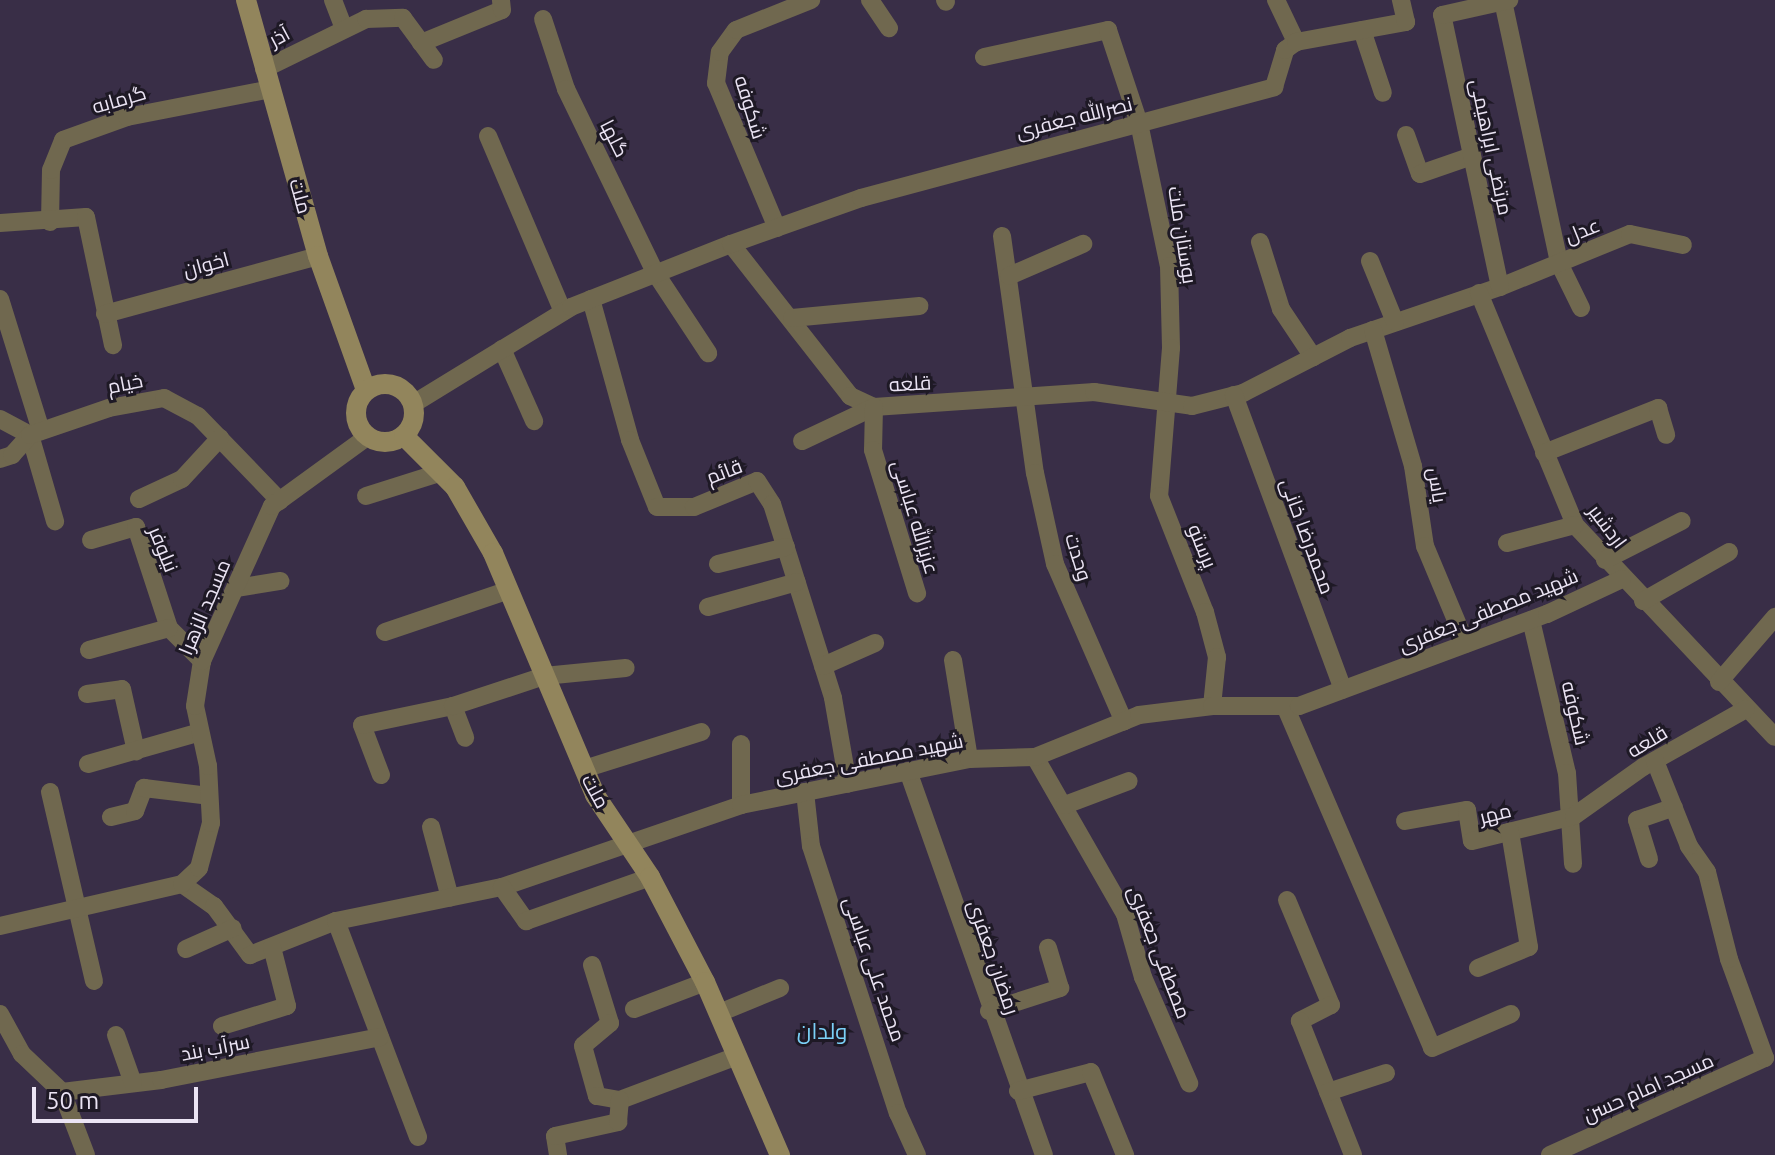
<!DOCTYPE html>
<meta charset="utf-8">
<style>
body{margin:0}
#map{position:relative;width:1775px;height:1155px;overflow:hidden;background:#392e47;font-family:Ubuntu,Cairo,sans-serif}
div>[style]{position:absolute}
.street>*{height:18px;margin:-9px;padding:0 9px;transform-origin:9px;border-radius:9px;background:#70684f}
.secondary>*{height:20px;margin:-10px;padding:0 10px;transform-origin:10px;border-radius:10px;background:#92855c}
.secondary>.ring{margin:-10px;padding:0;box-sizing:content-box;background:none;border:20px solid #92855c;border-radius:50%}
span{translate:-50% -50%;white-space:nowrap;text-align:center;line-height:1.15;-webkit-text-stroke:6px #1e1925;paint-order:stroke}
.street-label{font-size:20px;color:#ebe4f4}
.neighbourhood-label{font-size:22px;color:#7bd1f8}
.scale{position:absolute;left:32px;top:1087px;width:166px;height:36px;box-sizing:border-box;border:4px solid #ebe4f4;border-top:0;padding-left:10px;font-size:24px;line-height:28px;white-space:nowrap;color:#ebe4f4;-webkit-text-stroke:6px #1e1925;paint-order:stroke}
</style>
<div id="map">
<div class="street">
<i style="left:333px;top:0;width:30px;rotate:69deg"></i>
<i style="left:870px;top:0;width:34px;rotate:56deg"></i>
<i style="left:945px;top:0;width:2px;rotate:63deg"></i>
<i style="left:1276px;top:0;width:47px;rotate:64.5deg"></i>
<i style="left:1503px;top:1px;width:268px;rotate:77.9deg"></i>
<i style="left:1559px;top:263px;width:50px;rotate:63.9deg"></i>
<i style="left:543px;top:19px;width:74px;rotate:71.8deg"></i>
<i style="left:566px;top:89px;width:206px;rotate:64.1deg"></i>
<i style="left:656px;top:274px;width:95px;rotate:56.6deg"></i>
<i style="left:1362px;top:30px;width:66px;rotate:71.6deg"></i>
<i style="left:421px;top:43px;width:87px;rotate:-22.2deg"></i>
<i style="left:502px;top:10px;width:10px;rotate:-96deg"></i>
<i style="left:984px;top:57px;width:127px;rotate:-12.3deg"></i>
<i style="left:1108px;top:30px;width:98px;rotate:71.6deg"></i>
<i style="left:1139px;top:123px;width:146px;rotate:78.2deg"></i>
<i style="left:1169px;top:266px;width:82px;rotate:88.6deg"></i>
<i style="left:1171px;top:348px;width:148px;rotate:94.6deg"></i>
<i style="left:1159px;top:496px;width:125px;rotate:68.4deg"></i>
<i style="left:1205px;top:612px;width:47px;rotate:75.1deg"></i>
<i style="left:1217px;top:657px;width:49px;rotate:95.8deg"></i>
<i style="left:264px;top:69px;width:114px;rotate:-26.1deg"></i>
<i style="left:366px;top:19px;width:37px;rotate:-2deg"></i>
<i style="left:403px;top:18px;width:52px;rotate:53.6deg"></i>
<i style="left:1406px;top:135px;width:41px;rotate:70.3deg"></i>
<i style="left:1420px;top:174px;width:55px;rotate:-19.1deg"></i>
<i style="left:488px;top:136px;width:191px;rotate:66.9deg"></i>
<i style="left:50px;top:222px;width:52px;rotate:-88.9deg"></i>
<i style="left:51px;top:170px;width:32px;rotate:-68deg"></i>
<i style="left:63px;top:140px;width:68px;rotate:-19.8deg"></i>
<i style="left:127px;top:117px;width:147px;rotate:-11deg"></i>
<i style="left:0;top:223px;width:86px;rotate:-4deg"></i>
<i style="left:86px;top:217px;width:131px;rotate:78.1deg"></i>
<i style="left:777px;top:228px;width:157px;rotate:-112.8deg"></i>
<i style="left:716px;top:83px;width:31px;rotate:-83deg"></i>
<i style="left:720px;top:52px;width:27px;rotate:-54deg"></i>
<i style="left:736px;top:30px;width:81px;rotate:-21.8deg"></i>
<i style="left:1002px;top:236px;width:239px;rotate:82.1deg"></i>
<i style="left:1035px;top:473px;width:93px;rotate:77.6deg"></i>
<i style="left:1055px;top:564px;width:172px;rotate:66.4deg"></i>
<i style="left:1260px;top:242px;width:70px;rotate:72.6deg"></i>
<i style="left:1281px;top:309px;width:58px;rotate:56.3deg"></i>
<i style="left:731px;top:244px;width:193px;rotate:51.9deg"></i>
<i style="left:850px;top:396px;width:26px;rotate:25deg"></i>
<i style="left:874px;top:407px;width:221px;rotate:-3.9deg"></i>
<i style="left:1094px;top:392px;width:99px;rotate:8.1deg"></i>
<i style="left:1192px;top:406px;width:53px;rotate:-14.3deg"></i>
<i style="left:1243px;top:393px;width:120px;rotate:-27.2deg"></i>
<i style="left:1350px;top:338px;width:158px;rotate:-18.8deg"></i>
<i style="left:1500px;top:287px;width:140px;rotate:-22.2deg"></i>
<i style="left:1630px;top:234px;width:54px;rotate:11.7deg"></i>
<i style="left:1370px;top:261px;width:66px;rotate:67.7deg"></i>
<i style="left:1009px;top:276px;width:81px;rotate:-23.4deg"></i>
<i style="left:1500px;top:287px;width:278px;rotate:-102deg"></i>
<i style="left:1442px;top:15px;width:69px;rotate:-12.6deg"></i>
<i style="left:1479px;top:293px;width:251px;rotate:67.5deg"></i>
<i style="left:1575px;top:525px;width:291px;rotate:46.7deg"></i>
<i style="left:0;top:299px;width:138px;rotate:72.7deg"></i>
<i style="left:591px;top:299px;width:146px;rotate:74.5deg"></i>
<i style="left:630px;top:440px;width:72px;rotate:68.1deg"></i>
<i style="left:657px;top:507px;width:37px"></i>
<i style="left:694px;top:507px;width:68px;rotate:-22.4deg"></i>
<i style="left:757px;top:481px;width:27px;rotate:57deg"></i>
<i style="left:772px;top:504px;width:203px;rotate:72.5deg"></i>
<i style="left:833px;top:698px;width:87px;rotate:80.1deg"></i>
<i style="left:105px;top:314px;width:221px;rotate:-15.2deg"></i>
<i style="left:792px;top:318px;width:128px;rotate:-5.4deg"></i>
<i style="left:1373px;top:330px;width:142px;rotate:73.6deg"></i>
<i style="left:1413px;top:466px;width:81px;rotate:81.5deg"></i>
<i style="left:1425px;top:546px;width:106px;rotate:67.3deg"></i>
<i style="left:502px;top:349px;width:79px;rotate:66deg"></i>
<i style="left:1234px;top:395px;width:314px;rotate:69.7deg"></i>
<i style="left:413px;top:404px;width:185px;rotate:-31.5deg"></i>
<i style="left:571px;top:307px;width:172px;rotate:-21.5deg"></i>
<i style="left:731px;top:244px;width:138px;rotate:-19.5deg"></i>
<i style="left:861px;top:198px;width:428px;rotate:-15deg"></i>
<i style="left:1274px;top:87px;width:39px;rotate:-73deg"></i>
<i style="left:1285px;top:50px;width:14px;rotate:-36deg"></i>
<i style="left:1296px;top:42px;width:112px;rotate:-10.3deg"></i>
<i style="left:1406px;top:22px;width:23px;rotate:-103deg"></i>
<i style="left:0;top:419px;width:34px;rotate:28deg"></i>
<i style="left:30px;top:435px;width:90px;rotate:73.8deg"></i>
<i style="left:802px;top:441px;width:80px;rotate:-25.3deg"></i>
<i style="left:874px;top:407px;width:43px;rotate:91.3deg"></i>
<i style="left:873px;top:450px;width:150px;rotate:72.9deg"></i>
<i style="left:1544px;top:453px;width:123px;rotate:-21.5deg"></i>
<i style="left:1658px;top:408px;width:28px;rotate:73deg"></i>
<i style="left:0;top:459px;width:13px;rotate:-18deg"></i>
<i style="left:12px;top:455px;width:27px;rotate:-48deg"></i>
<i style="left:30px;top:435px;width:83px;rotate:-18.9deg"></i>
<i style="left:109px;top:408px;width:56px;rotate:-10.3deg"></i>
<i style="left:164px;top:398px;width:38px;rotate:28deg"></i>
<i style="left:198px;top:416px;width:118px;rotate:46deg"></i>
<i style="left:366px;top:496px;width:77px;rotate:-17.5deg"></i>
<i style="left:139px;top:499px;width:47px;rotate:-24.9deg"></i>
<i style="left:182px;top:479px;width:56px;rotate:-47.2deg"></i>
<i style="left:91px;top:540px;width:47px;rotate:-16.1deg"></i>
<i style="left:136px;top:527px;width:106px;rotate:71.9deg"></i>
<i style="left:169px;top:628px;width:47px;rotate:45deg"></i>
<i style="left:1507px;top:543px;width:70px;rotate:-14.8deg"></i>
<i style="left:1605px;top:560px;width:86px;rotate:-26.9deg"></i>
<i style="left:718px;top:564px;width:70px;rotate:-14deg"></i>
<i style="left:236px;top:588px;width:45px;rotate:-9deg"></i>
<i style="left:1643px;top:601px;width:99px;rotate:-29.7deg"></i>
<i style="left:708px;top:607px;width:92px;rotate:-15.7deg"></i>
<i style="left:1531px;top:620px;width:157px;rotate:76.8deg"></i>
<i style="left:1567px;top:773px;width:91px;rotate:86.2deg"></i>
<i style="left:385px;top:632px;width:131px;rotate:-18.7deg"></i>
<i style="left:89px;top:650px;width:83px;rotate:-15.4deg"></i>
<i style="left:953px;top:660px;width:100px;rotate:80.8deg"></i>
<i style="left:823px;top:666px;width:57px;rotate:-23.9deg"></i>
<i style="left:1719px;top:682px;width:86px;rotate:-49.3deg"></i>
<i style="left:87px;top:694px;width:35px;rotate:-8deg"></i>
<i style="left:122px;top:689px;width:64px;rotate:77.3deg"></i>
<i style="left:453px;top:706px;width:34px;rotate:69deg"></i>
<i style="left:1285px;top:706px;width:372px;rotate:66.7deg"></i>
<i style="left:1432px;top:1048px;width:86px;rotate:-23.3deg"></i>
<i style="left:741px;top:744px;width:61px;rotate:90deg"></i>
<i style="left:1035px;top:757px;width:181px;rotate:60.2deg"></i>
<i style="left:1125px;top:914px;width:66px;rotate:74.1deg"></i>
<i style="left:1143px;top:977px;width:116px;rotate:66.5deg"></i>
<i style="left:88px;top:764px;width:116px;rotate:-15.9deg"></i>
<i style="left:584px;top:769px;width:123px;rotate:-17.5deg"></i>
<i style="left:908px;top:771px;width:407px;rotate:70.5deg"></i>
<i style="left:381px;top:775px;width:53px;rotate:-110.8deg"></i>
<i style="left:362px;top:725px;width:93px;rotate:-11.8deg"></i>
<i style="left:453px;top:706px;width:96px;rotate:-18.2deg"></i>
<i style="left:544px;top:676px;width:82px;rotate:-5.6deg"></i>
<i style="left:50px;top:792px;width:194px;rotate:76.9deg"></i>
<i style="left:805px;top:792px;width:54px;rotate:83.7deg"></i>
<i style="left:811px;top:846px;width:281px;rotate:72deg"></i>
<i style="left:898px;top:1113px;width:46px;rotate:65.7deg"></i>
<i style="left:1065px;top:805px;width:68px;rotate:-20.6deg"></i>
<i style="left:111px;top:817px;width:25px;rotate:-14deg"></i>
<i style="left:135px;top:811px;width:25px;rotate:-69deg"></i>
<i style="left:144px;top:788px;width:65px;rotate:7deg"></i>
<i style="left:1405px;top:821px;width:63px;rotate:-10.1deg"></i>
<i style="left:1467px;top:810px;width:31px;rotate:81deg"></i>
<i style="left:1472px;top:841px;width:105px;rotate:-13.8deg"></i>
<i style="left:1574px;top:816px;width:85px;rotate:-35.4deg"></i>
<i style="left:1643px;top:767px;width:118px;rotate:-29.4deg"></i>
<i style="left:431px;top:827px;width:73px;rotate:75deg"></i>
<i style="left:1649px;top:859px;width:41px;rotate:-107.1deg"></i>
<i style="left:1637px;top:820px;width:39px;rotate:-19deg"></i>
<i style="left:182px;top:884px;width:39px;rotate:35deg"></i>
<i style="left:214px;top:906px;width:61px;rotate:53.7deg"></i>
<i style="left:250px;top:955px;width:92px;rotate:-21.6deg"></i>
<i style="left:336px;top:921px;width:169px;rotate:-11.6deg"></i>
<i style="left:502px;top:887px;width:253px;rotate:-18.9deg"></i>
<i style="left:741px;top:805px;width:233px;rotate:-11.4deg"></i>
<i style="left:969px;top:759px;width:66px;rotate:-1.7deg"></i>
<i style="left:1035px;top:757px;width:112px;rotate:-22deg"></i>
<i style="left:1139px;top:715px;width:74px;rotate:-7deg"></i>
<i style="left:1212px;top:706px;width:87px"></i>
<i style="left:1299px;top:706px;width:265px;rotate:-20.4deg"></i>
<i style="left:1547px;top:614px;width:83px;rotate:-25deg"></i>
<i style="left:502px;top:887px;width:42px;rotate:54.8deg"></i>
<i style="left:526px;top:921px;width:132px;rotate:-19.5deg"></i>
<i style="left:1287px;top:900px;width:114px;rotate:67.3deg"></i>
<i style="left:1331px;top:1005px;width:35px;rotate:153deg"></i>
<i style="left:1300px;top:1021px;width:144px;rotate:68.4deg"></i>
<i style="left:336px;top:921px;width:231px;rotate:69.2deg"></i>
<i style="left:0;top:926px;width:187px;rotate:-13deg"></i>
<i style="left:182px;top:884px;width:23px;rotate:-43deg"></i>
<i style="left:199px;top:868px;width:47px;rotate:-75.1deg"></i>
<i style="left:211px;top:823px;width:57px;rotate:-93deg"></i>
<i style="left:208px;top:766px;width:61px;rotate:-102.2deg"></i>
<i style="left:195px;top:706px;width:46px;rotate:-81.2deg"></i>
<i style="left:202px;top:661px;width:170px;rotate:-65.7deg"></i>
<i style="left:272px;top:506px;width:117px;rotate:-36deg"></i>
<i style="left:186px;top:949px;width:51px;rotate:-24.1deg"></i>
<i style="left:592px;top:965px;width:61px;rotate:72.8deg"></i>
<i style="left:610px;top:1023px;width:35px;rotate:140deg"></i>
<i style="left:583px;top:1046px;width:52px;rotate:74.4deg"></i>
<i style="left:597px;top:1096px;width:23px;rotate:10deg"></i>
<i style="left:620px;top:1100px;width:125px;rotate:-20.6deg"></i>
<i style="left:1478px;top:968px;width:55px;rotate:-22.4deg"></i>
<i style="left:1529px;top:947px;width:117px;rotate:-99.4deg"></i>
<i style="left:634px;top:1009px;width:76px;rotate:-20.8deg"></i>
<i style="left:989px;top:1011px;width:75px;rotate:-17.9deg"></i>
<i style="left:1060px;top:988px;width:42px;rotate:-106.7deg"></i>
<i style="left:719px;top:1013px;width:66px;rotate:-22.3deg"></i>
<i style="left:0;top:1014px;width:46px;rotate:61.2deg"></i>
<i style="left:22px;top:1054px;width:55px;rotate:43.5deg"></i>
<i style="left:62px;top:1092px;width:100px;rotate:-6.9deg"></i>
<i style="left:161px;top:1080px;width:223px;rotate:-11.1deg"></i>
<i style="left:222px;top:1026px;width:68px;rotate:-17.1deg"></i>
<i style="left:287px;top:1006px;width:61px;rotate:-104.3deg"></i>
<i style="left:116px;top:1035px;width:51px;rotate:70.5deg"></i>
<i style="left:1018px;top:1091px;width:75px;rotate:-14.6deg"></i>
<i style="left:1091px;top:1072px;width:90px;rotate:67.7deg"></i>
<i style="left:62px;top:1092px;width:67px;rotate:69.1deg"></i>
<i style="left:1328px;top:1092px;width:61px;rotate:-18.1deg"></i>
<i style="left:558px;top:1155px;width:19px;rotate:-99deg"></i>
<i style="left:555px;top:1136px;width:65px;rotate:-12.5deg"></i>
<i style="left:618px;top:1122px;width:22px;rotate:-85deg"></i>
<i style="left:1550px;top:1155px;width:236px;rotate:-24.3deg"></i>
<i style="left:1765px;top:1058px;width:105px;rotate:-110deg"></i>
<i style="left:1729px;top:959px;width:90px;rotate:-104.2deg"></i>
<i style="left:1707px;top:872px;width:32px;rotate:-125deg"></i>
<i style="left:1689px;top:846px;width:92px;rotate:-111.8deg"></i>
</div>
<div class="secondary">
<i style="left:246px;top:0;width:266px;rotate:74.3deg"></i>
<i style="left:318px;top:256px;width:142px;rotate:70.3deg"></i>
<i class="ring" style="left:356px;top:384px;width:38px;height:38px"></i>
<i style="left:404px;top:436px;width:72px;rotate:45deg"></i>
<i style="left:455px;top:487px;width:76px;rotate:60.1deg"></i>
<i style="left:493px;top:553px;width:263px;rotate:67.1deg"></i>
<i style="left:595px;top:795px;width:99px;rotate:56.1deg"></i>
<i style="left:650px;top:877px;width:119px;rotate:62.4deg"></i>
<i style="left:705px;top:982px;width:189px;rotate:66.6deg"></i>
</div>
<div class="street-label">
<span style="left:279px;top:36px;rotate:-28deg">آذر</span>
<span style="left:119px;top:99px;rotate:-16deg">گرمابه</span>
<span style="left:751px;top:107px;rotate:73deg">شکوفه</span>
<span style="left:1074px;top:117px;rotate:-14deg">نصرالله جعفری</span>
<span style="left:615px;top:138px;rotate:63deg">گلها</span>
<span style="left:1492px;top:147px;rotate:78deg">مرتضی ابراهیمی</span>
<span style="left:301px;top:196px;rotate:74deg">ملت</span>
<span style="left:1582px;top:230px;rotate:-22deg">عدل</span>
<span style="left:1183px;top:235px;rotate:81deg">بوستان ملت</span>
<span style="left:206px;top:264px;rotate:-15deg">اخوان</span>
<span style="left:125px;top:383px;rotate:-11deg">خیام</span>
<span style="left:910px;top:383px;rotate:-3deg">قلعه</span>
<span style="left:724px;top:471px;rotate:-21deg">قائم</span>
<span style="left:1438px;top:485px;rotate:81deg">یاس</span>
<span style="left:916px;top:517px;rotate:73deg">عزیزالله عباسی</span>
<span style="left:1608px;top:526px;rotate:53deg">اردشیر</span>
<span style="left:1308px;top:536px;rotate:70deg">محمدرضا خانی</span>
<span style="left:1203px;top:546px;rotate:68deg">پرستو</span>
<span style="left:164px;top:549px;rotate:68deg">نیلوفر</span>
<span style="left:1079px;top:557px;rotate:73deg">وحدت</span>
<span style="left:204px;top:607px;rotate:-67deg">مسجد الزهرا</span>
<span style="left:1488px;top:610px;rotate:-22deg">شهید مصطفی جعفری</span>
<span style="left:1576px;top:713px;rotate:77deg">شکوفه</span>
<span style="left:1647px;top:741px;rotate:-31deg">قلعه</span>
<span style="left:869px;top:758px;rotate:-11deg">شهید مصطفی جعفری</span>
<span style="left:596px;top:791px;rotate:62deg">ملت</span>
<span style="left:1495px;top:813px;rotate:-14deg">مهر</span>
<span style="left:1160px;top:952px;rotate:69deg">مصطفی جعفری</span>
<span style="left:994px;top:957px;rotate:71deg">رمضان جعفری</span>
<span style="left:875px;top:969px;rotate:71deg">محمد علی عباسی</span>
<span style="left:215px;top:1047px;rotate:-11deg">سرآب بند</span>
<span style="left:1648px;top:1087px;rotate:-24deg">مسجد امام حسن</span>
</div>
<div class="neighbourhood-label">
<span style="left:822px;top:1031px">ولدان</span>
</div>
<div class="scale">50 m</div>
</div>
